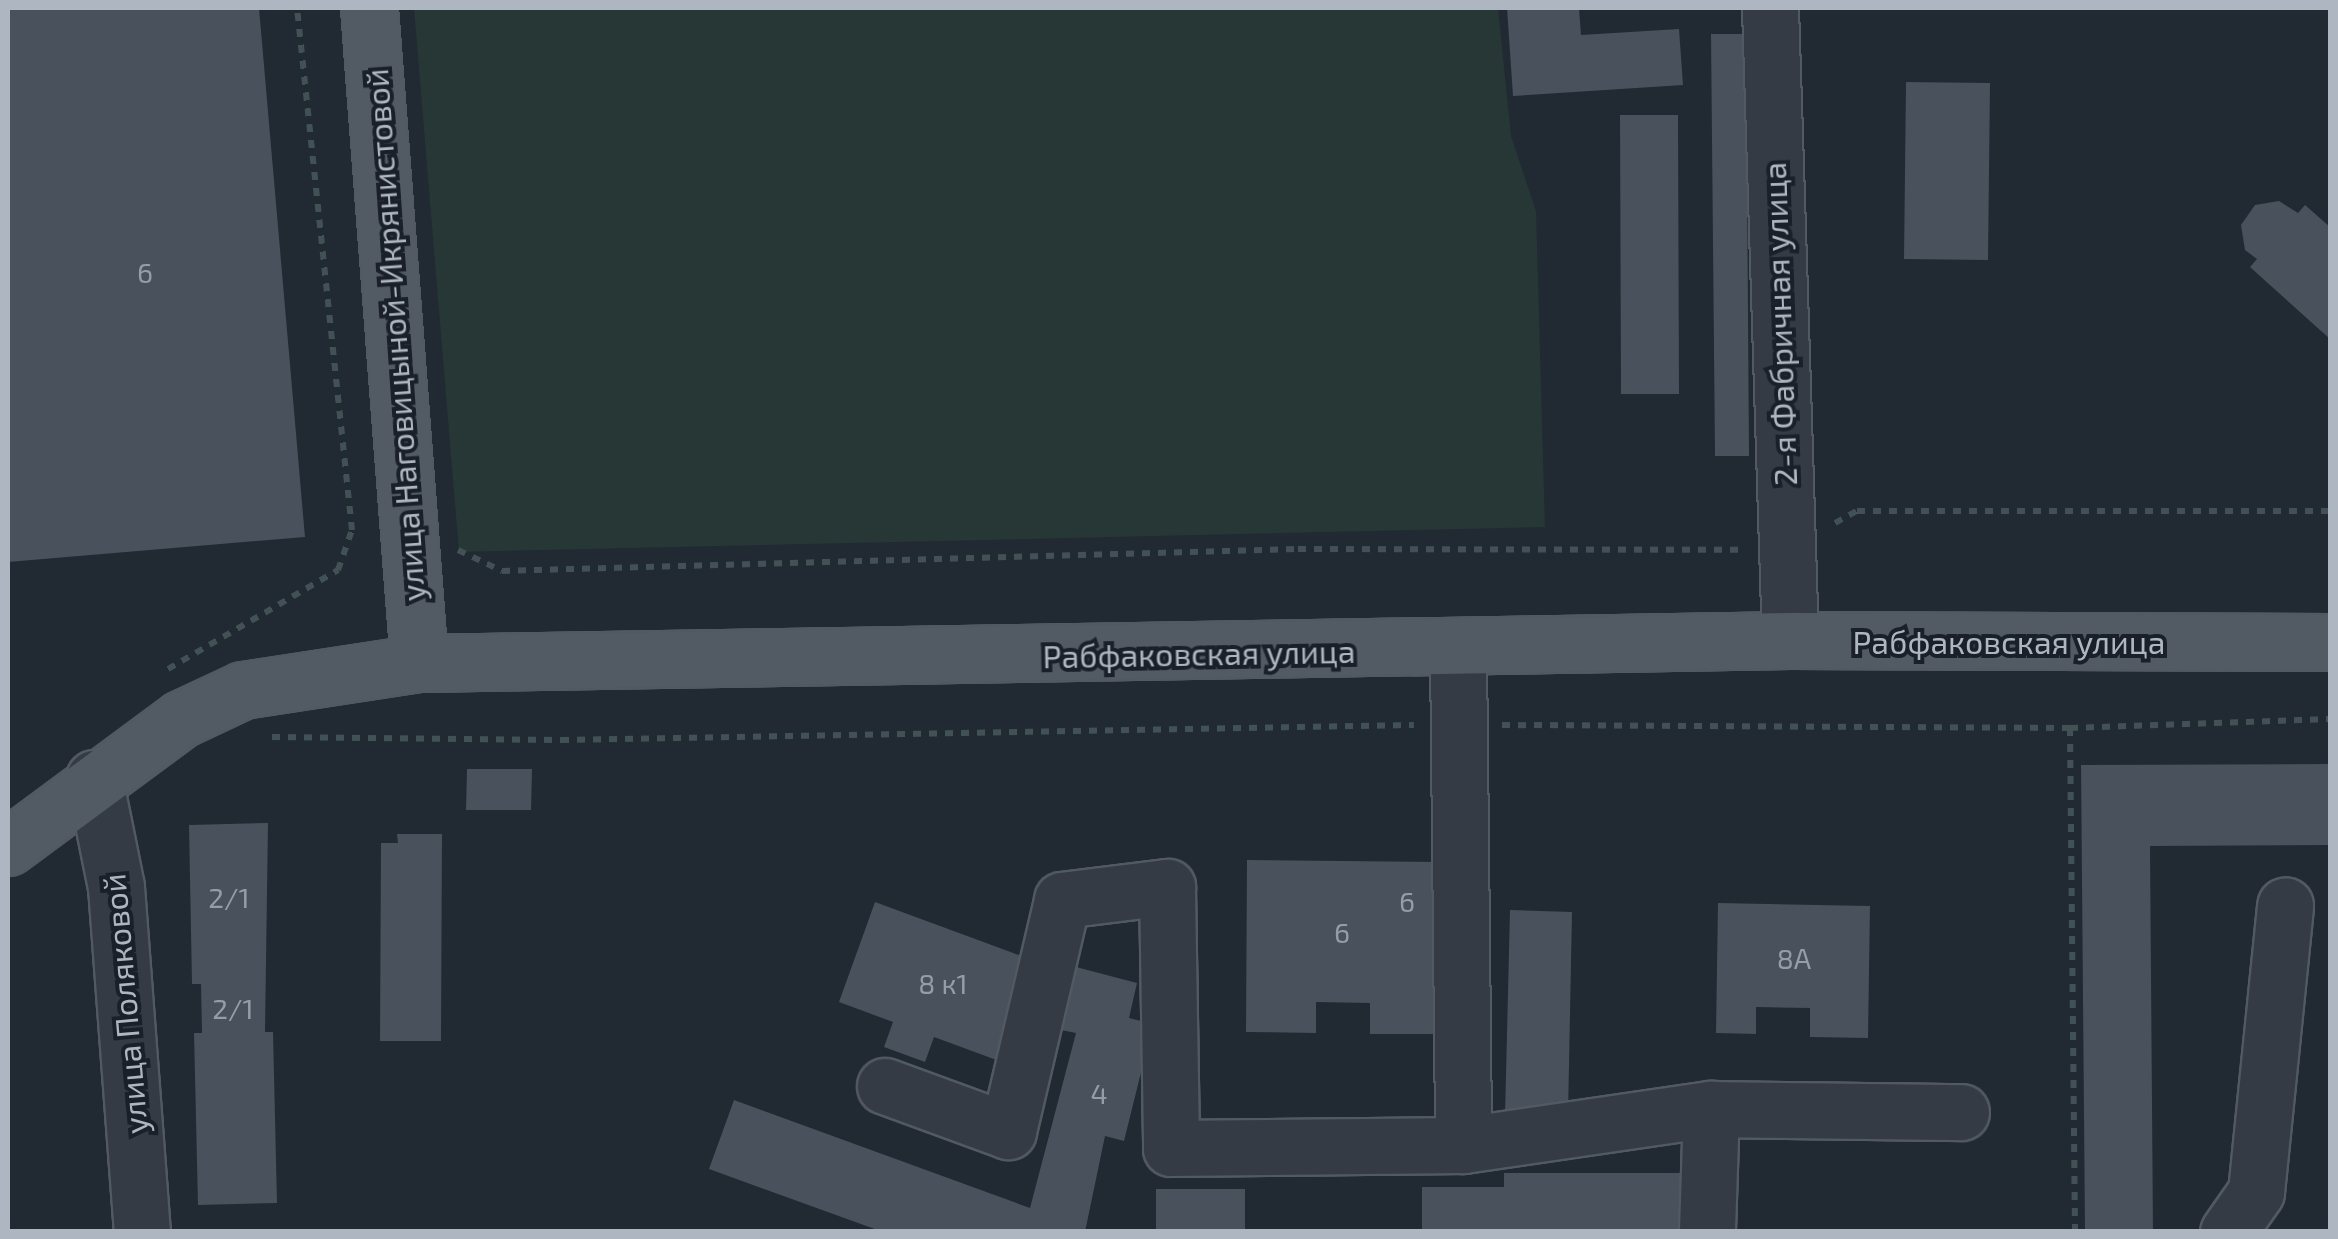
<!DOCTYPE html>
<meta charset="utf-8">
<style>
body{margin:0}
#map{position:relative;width:2338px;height:1239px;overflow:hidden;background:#212933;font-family:"Exo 2",sans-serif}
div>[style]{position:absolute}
.green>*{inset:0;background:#263736}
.building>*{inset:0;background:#48515c}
.path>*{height:6px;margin-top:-3px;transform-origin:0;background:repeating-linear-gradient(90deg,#425254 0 8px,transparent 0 16px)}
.roads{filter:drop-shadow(2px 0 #525962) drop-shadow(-2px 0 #525962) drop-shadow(0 2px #525962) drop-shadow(0 -2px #525962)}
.minor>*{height:55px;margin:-27.5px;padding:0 27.5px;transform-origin:27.5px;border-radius:27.5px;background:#343b44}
.major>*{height:55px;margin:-27.5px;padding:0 27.5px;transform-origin:27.5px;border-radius:27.5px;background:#525a64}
span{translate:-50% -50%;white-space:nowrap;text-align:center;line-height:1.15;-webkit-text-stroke:8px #1a2028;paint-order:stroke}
.number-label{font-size:28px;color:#949da8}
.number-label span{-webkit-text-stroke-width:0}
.street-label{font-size:32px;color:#aeb6c1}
.frame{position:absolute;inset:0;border:10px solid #aeb6c1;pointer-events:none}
</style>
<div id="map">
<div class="green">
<i style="clip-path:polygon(414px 8px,1498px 8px,1511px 136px,1536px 211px,1545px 527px,459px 552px)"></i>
</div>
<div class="building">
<i style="clip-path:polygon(8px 8px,259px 8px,305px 537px,8px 562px)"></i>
<i style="clip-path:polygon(1507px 8px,1579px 8px,1581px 35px,1679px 29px,1683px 85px,1513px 96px)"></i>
<i style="clip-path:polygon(1711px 34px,1746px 34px,1749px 456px,1715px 456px)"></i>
<i style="clip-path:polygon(1906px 82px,1990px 83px,1988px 260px,1904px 259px)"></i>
<i style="clip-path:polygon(1620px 115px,1678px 115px,1679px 394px,1621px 394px)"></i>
<i style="clip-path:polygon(2279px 201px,2298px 213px,2305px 205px,2330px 227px,2330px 339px,2250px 267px,2257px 259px,2245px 250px,2241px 225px,2255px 205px)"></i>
<i style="clip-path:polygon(2330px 764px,2330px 845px,2150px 846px,2153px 1232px,2085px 1232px,2081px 765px)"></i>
<i style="clip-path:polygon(467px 769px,532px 769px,531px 810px,466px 810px)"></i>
<i style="clip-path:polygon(268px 823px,265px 1032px,273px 1032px,277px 1203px,198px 1205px,194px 1033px,202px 1033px,201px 984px,192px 984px,189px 825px)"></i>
<i style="clip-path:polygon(397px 834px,442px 834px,441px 1041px,380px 1041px,381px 843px,398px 843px)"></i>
<i style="clip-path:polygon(1247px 860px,1438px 862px,1437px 1034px,1370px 1034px,1370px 1003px,1316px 1002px,1316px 1033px,1246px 1032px)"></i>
<i style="clip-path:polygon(875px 902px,1046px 965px,1010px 1065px,934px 1037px,925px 1062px,884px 1047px,893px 1022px,839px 1002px)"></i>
<i style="clip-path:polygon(1718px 903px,1870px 906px,1868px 1038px,1810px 1037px,1810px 1008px,1756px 1007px,1756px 1034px,1716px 1033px)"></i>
<i style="clip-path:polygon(1510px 910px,1572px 912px,1568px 1116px,1505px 1115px)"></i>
<i style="clip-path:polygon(1076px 967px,1137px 983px,1129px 1018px,1153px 1024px,1124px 1141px,1105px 1136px,1085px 1232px,883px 1232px,709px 1169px,734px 1100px,1030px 1208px,1076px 1033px,1061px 1030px)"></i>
<i style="clip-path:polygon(1504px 1173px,1692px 1173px,1692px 1232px,1422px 1232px,1422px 1187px,1504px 1187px)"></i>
<i style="clip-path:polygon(1156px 1189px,1245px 1189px,1245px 1232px,1156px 1232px)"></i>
</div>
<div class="path">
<i style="left:1835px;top:523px;width:25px;rotate:-29deg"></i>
<i style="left:1857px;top:511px;width:473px"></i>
<i style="left:458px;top:550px;width:49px;rotate:25.5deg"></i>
<i style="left:502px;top:571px;width:796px;rotate:-1.58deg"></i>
<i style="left:1298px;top:549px;width:446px;rotate:0.1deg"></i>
<i style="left:168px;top:669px;width:197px;rotate:-30.2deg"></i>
<i style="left:338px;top:570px;width:42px;rotate:-70.7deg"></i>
<i style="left:352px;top:530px;width:525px;rotate:-96.01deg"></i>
<i style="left:1502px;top:725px;width:568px;rotate:0.3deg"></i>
<i style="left:2070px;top:728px;width:260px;rotate:-2deg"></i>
<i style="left:2070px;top:728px;width:504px;rotate:89.43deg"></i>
<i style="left:272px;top:737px;width:289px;rotate:0.6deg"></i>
<i style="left:561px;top:740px;width:853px;rotate:-1.01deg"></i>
</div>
<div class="roads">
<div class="minor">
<i style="left:1770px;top:8px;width:632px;rotate:88.19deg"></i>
<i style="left:1458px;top:650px;width:495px;rotate:89.4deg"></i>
<i style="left:1463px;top:1145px;width:251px;rotate:-8.3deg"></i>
<i style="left:1711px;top:1109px;width:123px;rotate:91.9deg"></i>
<i style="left:94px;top:778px;width:111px;rotate:78.6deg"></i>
<i style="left:116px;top:887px;width:346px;rotate:85.7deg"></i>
<i style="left:885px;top:1086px;width:131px;rotate:20.1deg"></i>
<i style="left:1008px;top:1131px;width:237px;rotate:-76.8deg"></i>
<i style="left:1062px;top:900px;width:106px;rotate:-7.1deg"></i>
<i style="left:1167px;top:887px;width:261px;rotate:89.1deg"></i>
<i style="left:1171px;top:1148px;width:292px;rotate:-0.6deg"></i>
<i style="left:1711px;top:1109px;width:250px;rotate:0.7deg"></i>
<i style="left:2228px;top:1232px;width:49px;rotate:-55deg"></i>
<i style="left:2256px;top:1192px;width:288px;rotate:-84.2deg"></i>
</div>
<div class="major">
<i style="left:369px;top:8px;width:657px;rotate:85.63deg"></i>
<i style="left:8px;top:847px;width:215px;rotate:-36.5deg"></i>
<i style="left:181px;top:719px;width:68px;rotate:-25.1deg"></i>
<i style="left:243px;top:690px;width:178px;rotate:-8.7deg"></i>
<i style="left:419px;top:663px;width:1371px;rotate:-0.96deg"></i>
<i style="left:1790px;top:640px;width:540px;rotate:0.21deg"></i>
</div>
</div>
<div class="number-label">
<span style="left:145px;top:272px">6</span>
<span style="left:229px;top:897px">2/1</span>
<span style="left:1407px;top:901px">6</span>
<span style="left:1342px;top:932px">6</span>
<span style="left:1794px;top:958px">8А</span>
<span style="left:943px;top:983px">8 к1</span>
<span style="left:233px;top:1008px">2/1</span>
<span style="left:1099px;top:1093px">4</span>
</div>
<div class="street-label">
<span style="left:1779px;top:324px;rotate:-92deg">2-я Фабричная улица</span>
<span style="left:394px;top:335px;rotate:-94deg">улица Наговицыной-Икрянистовой</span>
<span style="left:2009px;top:641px">Рабфаковская улица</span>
<span style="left:1199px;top:653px;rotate:-1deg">Рабфаковская улица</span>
<span style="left:124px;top:1004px;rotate:-95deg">улица Поляковой</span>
</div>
<div class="frame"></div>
</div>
